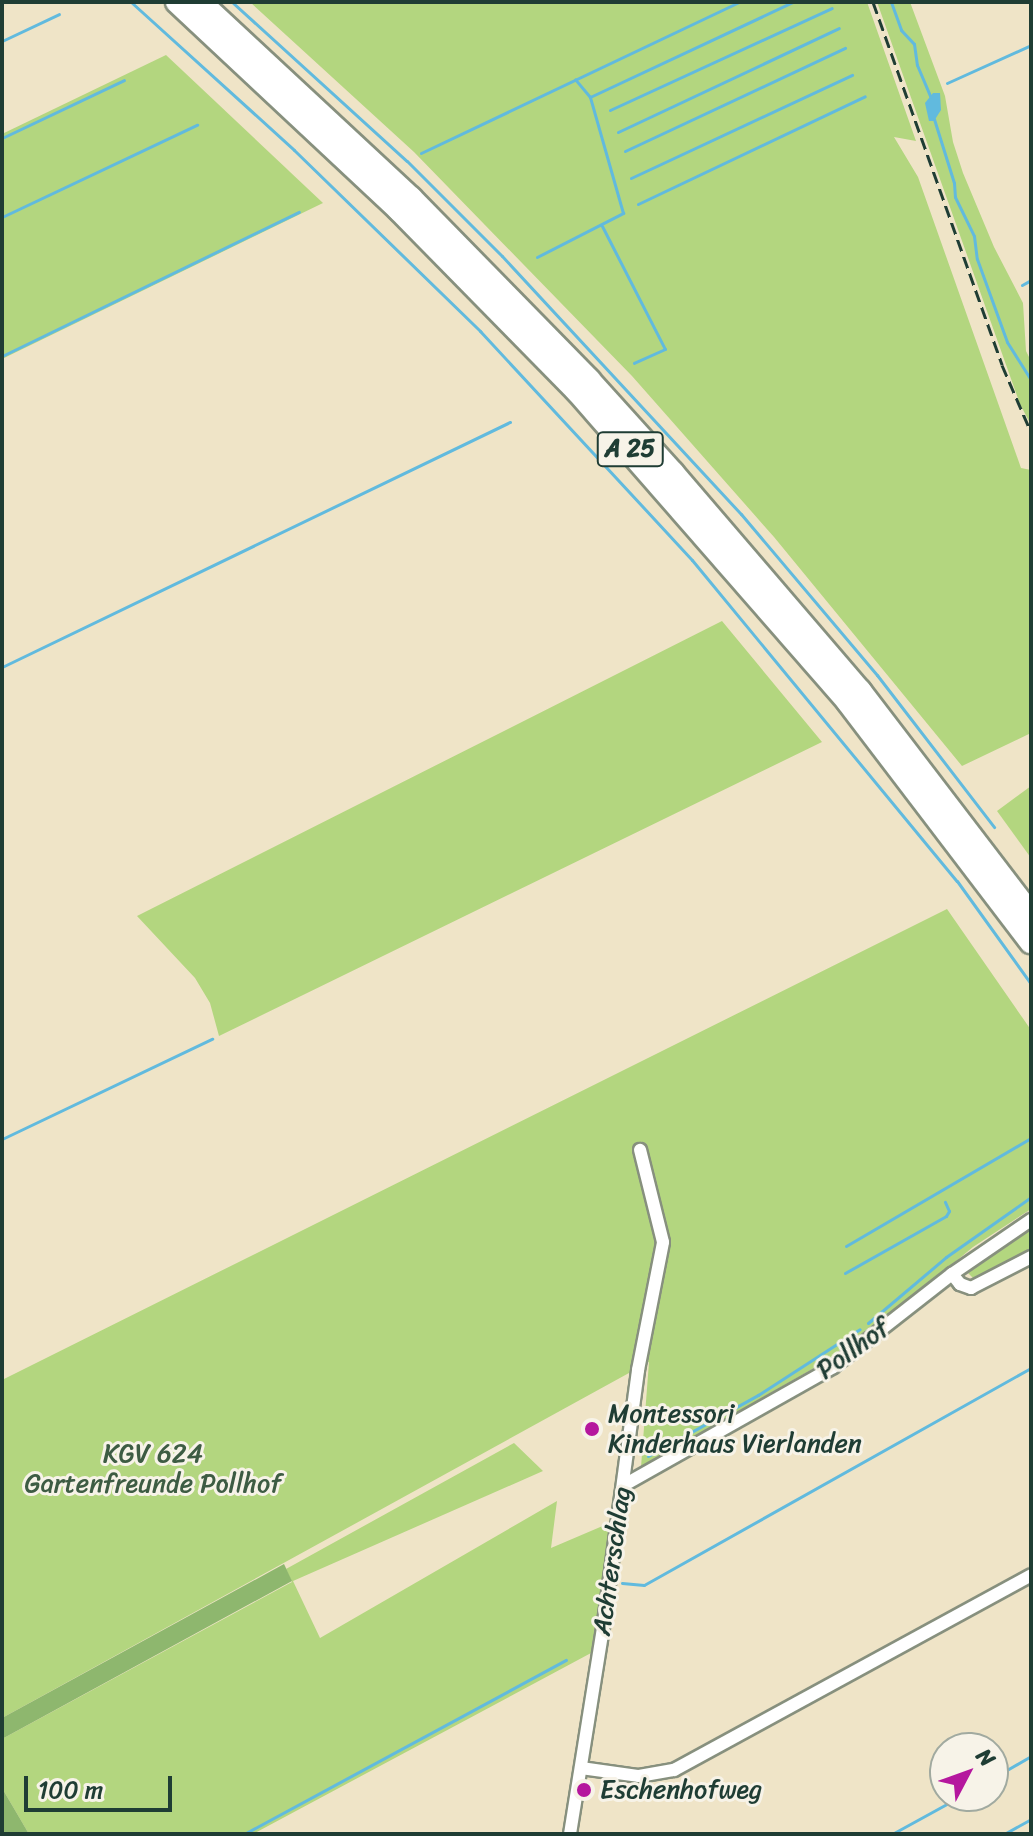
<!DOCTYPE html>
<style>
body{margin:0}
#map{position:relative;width:1033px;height:1836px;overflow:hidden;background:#efe4c7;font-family:Sriracha,sans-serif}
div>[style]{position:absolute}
.green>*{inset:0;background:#b3d67f}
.forest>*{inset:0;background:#8eb76e}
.water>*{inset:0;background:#61bade}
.stream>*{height:3px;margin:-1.5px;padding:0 1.5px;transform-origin:1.5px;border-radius:1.5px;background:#61bade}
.roads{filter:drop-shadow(2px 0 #87907e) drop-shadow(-2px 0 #87907e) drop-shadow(0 2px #87907e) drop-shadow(0 -2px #87907e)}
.minor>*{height:12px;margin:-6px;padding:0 6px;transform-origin:6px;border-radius:6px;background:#fff}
.motorway>*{height:22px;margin:-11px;padding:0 11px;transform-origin:11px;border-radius:11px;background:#fff}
.rail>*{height:3px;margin-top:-1.5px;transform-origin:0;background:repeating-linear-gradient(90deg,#1f3d34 0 12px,transparent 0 18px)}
.dots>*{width:22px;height:22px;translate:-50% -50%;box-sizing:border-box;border:4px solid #f7f3e8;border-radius:50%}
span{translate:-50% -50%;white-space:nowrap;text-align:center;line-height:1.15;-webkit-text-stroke:6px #f7f3e8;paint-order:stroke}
.shield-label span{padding:2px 6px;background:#f7f3e8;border:2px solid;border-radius:6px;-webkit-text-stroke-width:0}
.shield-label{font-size:24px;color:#1f3d34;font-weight:700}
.street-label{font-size:26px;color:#1f3d34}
.poi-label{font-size:26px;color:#1f3d34}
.left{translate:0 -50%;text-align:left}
.park-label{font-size:26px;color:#3d5c43}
.frame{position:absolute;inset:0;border:4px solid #1f3d34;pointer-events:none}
.north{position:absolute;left:929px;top:1732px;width:80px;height:80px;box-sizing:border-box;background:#f7f3e8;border:2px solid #a1aaa0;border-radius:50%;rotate:49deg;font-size:22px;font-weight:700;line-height:32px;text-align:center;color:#1f3d34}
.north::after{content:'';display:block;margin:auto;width:28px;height:36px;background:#b5179e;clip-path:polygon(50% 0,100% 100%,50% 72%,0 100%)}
.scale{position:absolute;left:24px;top:1776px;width:148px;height:36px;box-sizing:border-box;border:4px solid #1f3d34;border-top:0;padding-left:10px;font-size:24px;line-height:28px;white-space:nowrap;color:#1f3d34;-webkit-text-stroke:6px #f7f3e8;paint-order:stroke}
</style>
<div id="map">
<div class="green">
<i style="clip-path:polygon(250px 2px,867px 2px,916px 141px,894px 137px,918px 177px,1021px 468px,1031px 470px,1031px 733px,962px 766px,774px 537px,632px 376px,414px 152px)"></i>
<i style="clip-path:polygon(877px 2px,910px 2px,945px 96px,953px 142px,963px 173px,994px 247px,1023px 303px,1026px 351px,1031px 361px,1031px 425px,1020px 404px)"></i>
<i style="clip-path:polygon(166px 55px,323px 203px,2px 359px,2px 134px)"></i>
<i style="clip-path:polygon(722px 621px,822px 742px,219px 1036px,210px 1003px,195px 978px,137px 916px)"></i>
<i style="clip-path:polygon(1031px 786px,1031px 858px,997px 811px)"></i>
<i style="clip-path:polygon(947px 909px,1031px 1030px,1031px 1209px,973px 1247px,858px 1343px,641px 1467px,649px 1362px,2px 1718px,2px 1380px)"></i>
<i style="clip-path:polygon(1031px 1228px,1031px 1253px,977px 1282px,968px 1273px)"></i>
<i style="clip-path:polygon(514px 1443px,543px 1471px,293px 1581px,320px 1638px,557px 1501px,551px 1548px,612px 1522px,591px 1653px,253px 1834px,29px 1834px,2px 1788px,2px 1739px,292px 1582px,286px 1569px)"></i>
</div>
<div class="forest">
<i style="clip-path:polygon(284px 1564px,292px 1581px,2px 1739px,2px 1718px)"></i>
<i style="clip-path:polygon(2px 1788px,29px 1834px,2px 1834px)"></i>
</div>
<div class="water">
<i style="clip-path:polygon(933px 93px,940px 93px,941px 110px,934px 121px,929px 121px,925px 103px)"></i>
</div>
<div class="stream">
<i style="left:131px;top:2px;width:220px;rotate:42.2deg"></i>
<i style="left:294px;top:150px;width:260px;rotate:44.2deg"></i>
<i style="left:480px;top:331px;width:312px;rotate:47.2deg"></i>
<i style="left:692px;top:560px;width:416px;rotate:50.5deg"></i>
<i style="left:957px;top:881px;width:127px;rotate:54.3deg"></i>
<i style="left:232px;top:2px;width:236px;rotate:42.3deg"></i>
<i style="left:407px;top:161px;width:134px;rotate:45deg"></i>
<i style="left:502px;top:256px;width:352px;rotate:47.2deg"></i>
<i style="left:741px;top:514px;width:211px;rotate:49.8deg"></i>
<i style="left:877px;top:675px;width:192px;rotate:52.4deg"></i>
<i style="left:891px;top:2px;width:30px;rotate:70deg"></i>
<i style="left:901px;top:30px;width:19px;rotate:47deg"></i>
<i style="left:914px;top:44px;width:21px;rotate:82deg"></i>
<i style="left:917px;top:65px;width:34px;rotate:67deg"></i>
<i style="left:2px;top:41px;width:63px;rotate:-25.3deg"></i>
<i style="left:947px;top:83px;width:92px;rotate:-24.3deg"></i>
<i style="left:590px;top:97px;width:224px;rotate:-25.1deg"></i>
<i style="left:610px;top:110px;width:244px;rotate:-24.7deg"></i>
<i style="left:934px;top:119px;width:67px;rotate:72.6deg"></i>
<i style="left:954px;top:183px;width:14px;rotate:86deg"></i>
<i style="left:955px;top:197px;width:43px;rotate:64deg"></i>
<i style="left:974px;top:236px;width:23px;rotate:83deg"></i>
<i style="left:977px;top:259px;width:88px;rotate:70.1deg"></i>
<i style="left:1007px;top:342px;width:45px;rotate:57.7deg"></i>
<i style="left:618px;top:132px;width:244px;rotate:-25.2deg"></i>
<i style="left:2px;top:138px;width:135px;rotate:-25.4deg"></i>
<i style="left:625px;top:151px;width:243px;rotate:-25.1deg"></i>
<i style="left:421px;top:153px;width:352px;rotate:-25.4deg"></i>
<i style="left:631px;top:178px;width:244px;rotate:-25deg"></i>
<i style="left:638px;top:204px;width:251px;rotate:-25.4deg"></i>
<i style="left:2px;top:217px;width:216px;rotate:-25.3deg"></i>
<i style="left:602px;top:226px;width:138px;rotate:62.9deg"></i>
<i style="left:665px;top:349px;width:34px;rotate:156deg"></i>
<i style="left:537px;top:257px;width:97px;rotate:-27.1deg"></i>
<i style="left:623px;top:213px;width:121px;rotate:-105.9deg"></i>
<i style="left:590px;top:97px;width:23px;rotate:-130deg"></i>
<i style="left:1022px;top:285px;width:10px;rotate:-29deg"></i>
<i style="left:2px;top:356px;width:330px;rotate:-25.9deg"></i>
<i style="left:2px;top:667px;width:564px;rotate:-25.75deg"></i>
<i style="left:2px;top:1139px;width:233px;rotate:-25.5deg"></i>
<i style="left:846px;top:1246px;width:214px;rotate:-30.3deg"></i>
<i style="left:845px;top:1273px;width:116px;rotate:-29.4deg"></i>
<i style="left:946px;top:1216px;width:6px;rotate:-59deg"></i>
<i style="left:949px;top:1211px;width:10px;rotate:-114deg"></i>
<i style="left:868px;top:1323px;width:102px;rotate:-40.2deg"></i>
<i style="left:946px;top:1257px;width:104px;rotate:-35.2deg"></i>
<i style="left:648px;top:1456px;width:126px;rotate:-29deg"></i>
<i style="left:758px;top:1395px;width:121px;rotate:-32.9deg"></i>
<i style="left:622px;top:1583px;width:22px;rotate:5deg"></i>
<i style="left:644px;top:1585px;width:444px;rotate:-29.3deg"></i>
<i style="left:993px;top:1778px;width:44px;rotate:-30.1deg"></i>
<i style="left:244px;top:1834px;width:366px;rotate:-28.4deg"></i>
<i style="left:892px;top:1834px;width:79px;rotate:-28.8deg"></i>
<i style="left:1004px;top:1834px;width:31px;rotate:-29deg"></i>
</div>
<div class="roads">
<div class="minor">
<i style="left:952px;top:1274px;width:13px;rotate:51deg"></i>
<i style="left:960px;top:1284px;width:12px;rotate:20deg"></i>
<i style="left:971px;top:1288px;width:68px;rotate:-27.3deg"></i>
<i style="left:624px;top:1485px;width:240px;rotate:-29.4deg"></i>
<i style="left:833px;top:1367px;width:151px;rotate:-38deg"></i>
<i style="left:952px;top:1274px;width:96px;rotate:-34.4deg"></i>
<i style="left:581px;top:1768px;width:59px;rotate:7.9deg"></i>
<i style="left:639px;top:1776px;width:36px;rotate:-10deg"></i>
<i style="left:674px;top:1770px;width:407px;rotate:-28.6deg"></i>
<i style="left:570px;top:1834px;width:215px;rotate:-80.9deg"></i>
<i style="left:604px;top:1622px;width:254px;rotate:-82.3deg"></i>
<i style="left:638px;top:1370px;width:130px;rotate:-78.9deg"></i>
<i style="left:663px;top:1242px;width:95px;rotate:-104deg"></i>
</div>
<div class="motorway">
<i style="left:177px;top:2px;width:304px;rotate:43.1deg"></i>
<i style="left:399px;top:210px;width:254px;rotate:45.5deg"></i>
<i style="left:577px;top:391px;width:413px;rotate:48.9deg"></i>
<i style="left:848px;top:702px;width:302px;rotate:52.7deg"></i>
<i style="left:200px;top:2px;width:288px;rotate:42.9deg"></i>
<i style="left:411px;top:198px;width:255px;rotate:45.6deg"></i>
<i style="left:589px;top:380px;width:125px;rotate:47.9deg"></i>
<i style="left:673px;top:473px;width:287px;rotate:49.4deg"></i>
<i style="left:860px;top:691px;width:282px;rotate:52.6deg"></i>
</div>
</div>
<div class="rail">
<i style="left:873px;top:2px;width:385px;rotate:70.4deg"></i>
<i style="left:1002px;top:365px;width:73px;rotate:66.6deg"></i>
</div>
<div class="dots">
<i style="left:592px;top:1429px;background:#b5179e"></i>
<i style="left:584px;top:1790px;background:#b5179e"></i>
</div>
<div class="shield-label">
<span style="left:630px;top:449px">A 25</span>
</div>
<div class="street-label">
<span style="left:853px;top:1349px;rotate:-36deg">Pollhof</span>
<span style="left:612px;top:1561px;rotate:-82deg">Achterschlag</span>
</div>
<div class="poi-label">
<span class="left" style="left:608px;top:1429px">Montessori<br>Kinderhaus Vierlanden</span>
<span class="left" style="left:600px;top:1790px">Eschenhofweg</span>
</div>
<div class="park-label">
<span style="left:153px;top:1469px">KGV 624<br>Gartenfreunde Pollhof</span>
</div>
<div class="frame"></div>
<div class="north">N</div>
<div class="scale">100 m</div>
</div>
